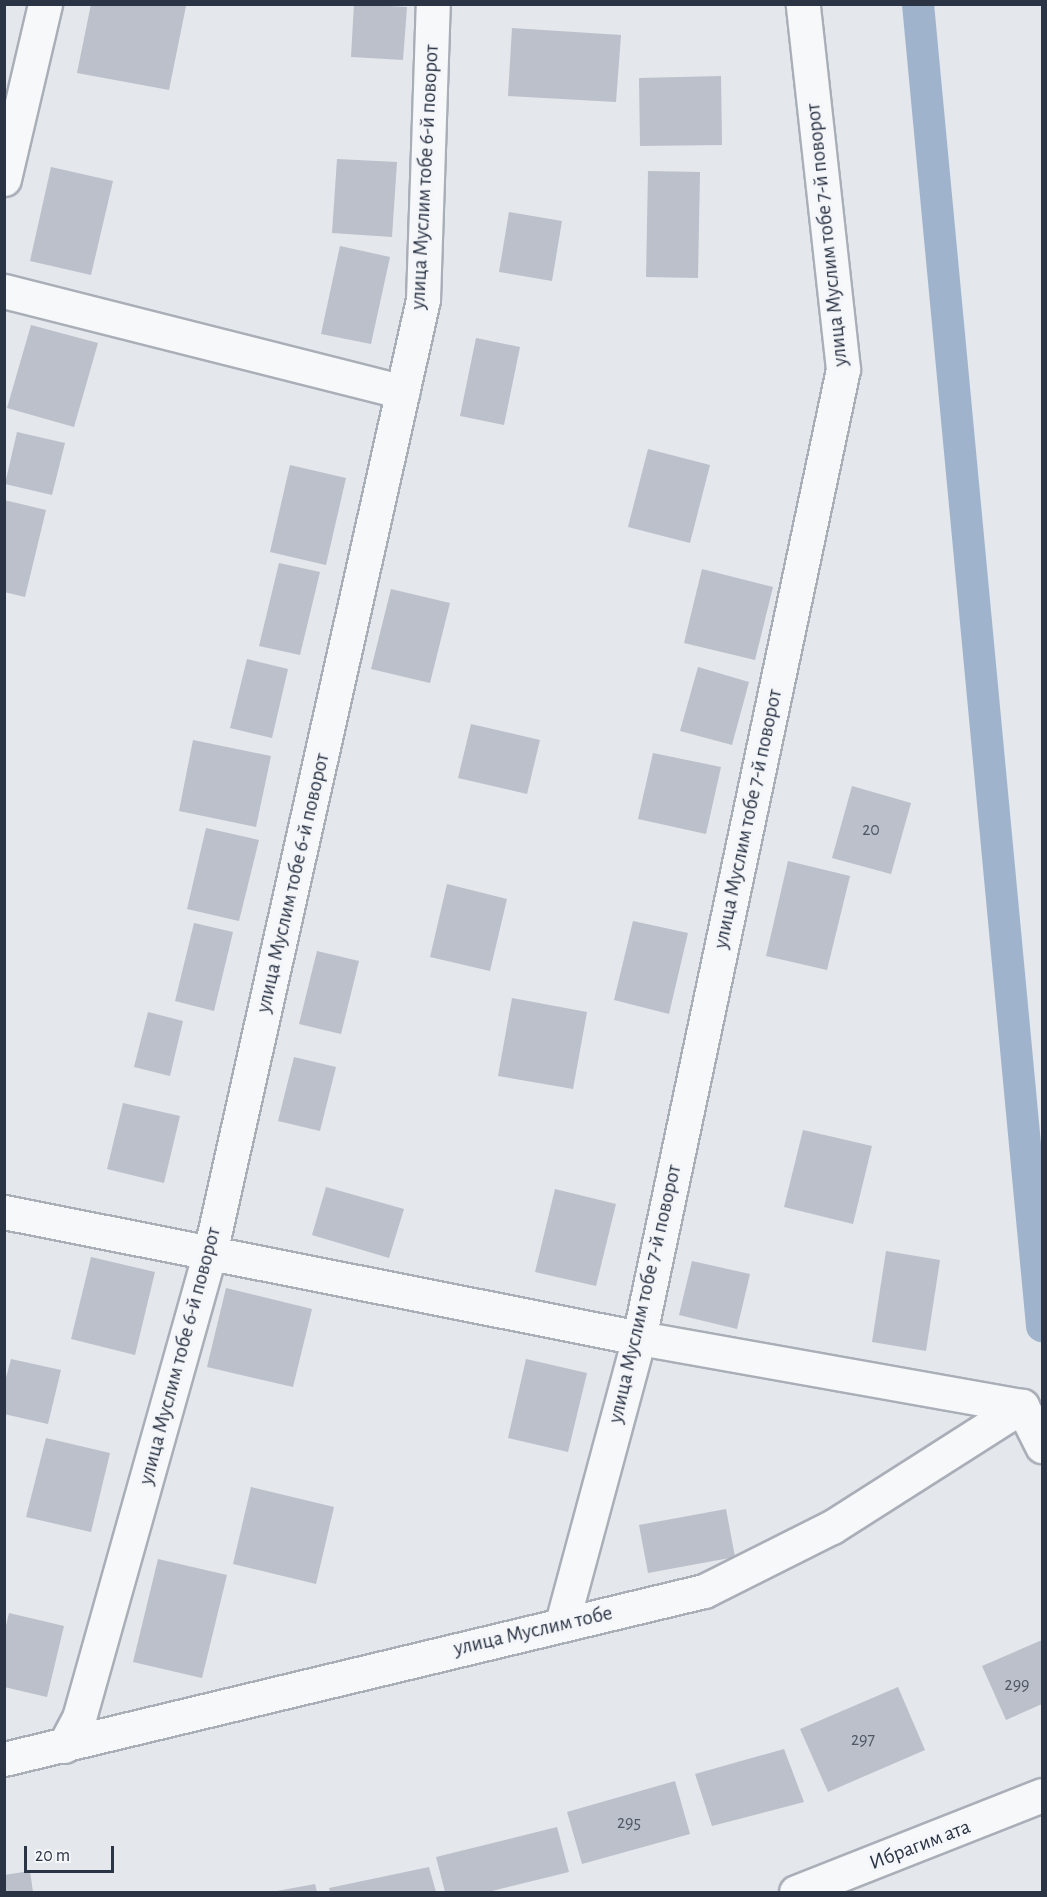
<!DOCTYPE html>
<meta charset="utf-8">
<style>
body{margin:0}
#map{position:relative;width:1047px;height:1897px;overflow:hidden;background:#e4e7ec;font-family:"Alegreya Sans",sans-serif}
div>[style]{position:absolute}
.canal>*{height:32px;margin:-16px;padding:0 16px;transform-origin:16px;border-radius:16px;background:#9fb4cc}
.building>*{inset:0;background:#bbc0ca}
.roads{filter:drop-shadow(2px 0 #a9aeb7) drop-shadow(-2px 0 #a9aeb7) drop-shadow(0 2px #a9aeb7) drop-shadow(0 -2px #a9aeb7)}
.minor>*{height:33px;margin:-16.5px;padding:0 16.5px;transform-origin:16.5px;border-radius:16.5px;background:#f7f8fa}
.tertiary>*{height:33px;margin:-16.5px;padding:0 16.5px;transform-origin:16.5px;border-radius:16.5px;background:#f7f8fa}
span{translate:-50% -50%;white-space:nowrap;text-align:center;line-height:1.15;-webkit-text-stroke:6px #f4f6f9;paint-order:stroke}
.number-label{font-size:18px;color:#4f5766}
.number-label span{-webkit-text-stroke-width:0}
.street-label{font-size:21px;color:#2b3445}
.frame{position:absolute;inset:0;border:6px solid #2b3445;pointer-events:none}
.scale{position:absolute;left:24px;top:1846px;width:90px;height:27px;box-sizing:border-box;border:3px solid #2b3445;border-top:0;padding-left:8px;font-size:18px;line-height:21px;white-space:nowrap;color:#2b3445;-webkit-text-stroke:4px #f4f6f9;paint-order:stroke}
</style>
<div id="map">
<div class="canal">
<i style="left:918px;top:4px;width:1328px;rotate:84.64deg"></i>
</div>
<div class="building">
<i style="clip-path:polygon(91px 4px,186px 6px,169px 90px,77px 73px)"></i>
<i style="clip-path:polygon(354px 4px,407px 7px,403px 60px,351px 57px)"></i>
<i style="clip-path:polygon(512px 28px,621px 35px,616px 102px,508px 96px)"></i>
<i style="clip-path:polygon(721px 76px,722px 145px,640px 146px,639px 78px)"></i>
<i style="clip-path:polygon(337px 159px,397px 162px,392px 237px,332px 233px)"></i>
<i style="clip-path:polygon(51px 167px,113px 181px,91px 275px,30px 261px)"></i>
<i style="clip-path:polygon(648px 171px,700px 172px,698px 278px,646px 277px)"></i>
<i style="clip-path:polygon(509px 212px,562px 221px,552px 281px,499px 272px)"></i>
<i style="clip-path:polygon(340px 246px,390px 257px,371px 344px,321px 334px)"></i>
<i style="clip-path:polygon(31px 325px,98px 343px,74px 427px,7px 408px)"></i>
<i style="clip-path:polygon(476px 338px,520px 347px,504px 425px,460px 416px)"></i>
<i style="clip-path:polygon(17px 432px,65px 443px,52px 495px,5px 484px)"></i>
<i style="clip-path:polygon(648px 449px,710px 465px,690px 543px,628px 527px)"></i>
<i style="clip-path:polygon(290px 465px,346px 478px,326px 565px,270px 552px)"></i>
<i style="clip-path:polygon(4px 500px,46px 510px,25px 597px,4px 592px)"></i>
<i style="clip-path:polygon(279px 563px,320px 572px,300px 655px,259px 646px)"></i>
<i style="clip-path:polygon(702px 569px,773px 587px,755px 660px,684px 643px)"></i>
<i style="clip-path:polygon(391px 589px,450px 603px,430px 683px,371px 669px)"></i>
<i style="clip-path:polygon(247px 659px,288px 669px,272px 738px,230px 728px)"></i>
<i style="clip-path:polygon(698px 667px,749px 682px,732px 745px,680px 731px)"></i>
<i style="clip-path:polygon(471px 724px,540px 740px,527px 794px,458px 778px)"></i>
<i style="clip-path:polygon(193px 740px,271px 756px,256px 827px,179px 811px)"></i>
<i style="clip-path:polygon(653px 753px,721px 767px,706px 834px,638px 819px)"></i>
<i style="clip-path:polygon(852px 786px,911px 803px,891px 874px,832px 858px)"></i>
<i style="clip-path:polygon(206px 828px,259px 840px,239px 921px,187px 909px)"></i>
<i style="clip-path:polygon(788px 861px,850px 876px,827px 970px,766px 956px)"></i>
<i style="clip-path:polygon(447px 884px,507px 899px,490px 971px,430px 957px)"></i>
<i style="clip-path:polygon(633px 921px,688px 933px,669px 1014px,614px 1000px)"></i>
<i style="clip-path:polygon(194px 923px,233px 932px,214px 1011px,175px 1001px)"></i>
<i style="clip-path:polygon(317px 951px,359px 961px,341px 1034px,299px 1024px)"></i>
<i style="clip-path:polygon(512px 998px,587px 1012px,573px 1089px,498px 1076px)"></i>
<i style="clip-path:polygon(148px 1012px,183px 1021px,170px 1076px,134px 1067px)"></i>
<i style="clip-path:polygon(294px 1057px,336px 1067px,320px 1131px,278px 1121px)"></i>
<i style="clip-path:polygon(123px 1103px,180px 1116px,164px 1183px,107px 1169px)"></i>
<i style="clip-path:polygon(803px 1130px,872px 1146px,853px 1224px,784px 1207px)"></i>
<i style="clip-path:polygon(326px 1187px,404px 1209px,389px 1258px,312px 1235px)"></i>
<i style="clip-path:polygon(555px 1189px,616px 1204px,596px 1286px,535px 1272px)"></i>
<i style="clip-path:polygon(886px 1251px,940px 1260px,926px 1351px,872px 1342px)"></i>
<i style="clip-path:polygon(91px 1257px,155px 1272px,135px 1355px,71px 1339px)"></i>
<i style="clip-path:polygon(692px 1261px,750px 1274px,737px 1329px,679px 1315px)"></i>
<i style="clip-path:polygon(226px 1288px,312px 1309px,293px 1387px,207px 1367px)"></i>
<i style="clip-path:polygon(11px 1359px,61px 1370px,48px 1424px,4px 1414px,4px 1385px)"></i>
<i style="clip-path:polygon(526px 1359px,587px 1373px,568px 1452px,508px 1438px)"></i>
<i style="clip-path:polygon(46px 1438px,110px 1453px,91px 1532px,26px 1517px)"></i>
<i style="clip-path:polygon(251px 1487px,334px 1507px,316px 1584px,233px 1564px)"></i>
<i style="clip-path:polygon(726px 1509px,735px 1557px,648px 1573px,639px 1525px)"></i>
<i style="clip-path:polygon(158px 1559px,227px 1575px,202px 1678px,133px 1662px)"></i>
<i style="clip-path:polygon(9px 1613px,64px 1626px,47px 1697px,4px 1687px,4px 1634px)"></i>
<i style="clip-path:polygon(1042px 1640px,1042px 1704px,1006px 1720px,982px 1666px)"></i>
<i style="clip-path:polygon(898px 1687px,925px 1750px,828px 1792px,800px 1729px)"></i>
<i style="clip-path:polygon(784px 1749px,804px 1802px,712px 1826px,695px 1774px)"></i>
<i style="clip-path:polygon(675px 1781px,690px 1834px,582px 1864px,567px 1812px)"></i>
<i style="clip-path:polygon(557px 1827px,569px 1872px,488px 1892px,445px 1892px,436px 1857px)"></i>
<i style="clip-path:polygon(429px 1867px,436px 1892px,330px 1892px,329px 1888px)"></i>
<i style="clip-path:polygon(30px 1871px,33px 1892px,4px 1892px,4px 1875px)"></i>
<i style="clip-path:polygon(315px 1884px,317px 1892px,277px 1892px,277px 1891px)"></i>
</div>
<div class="roads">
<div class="minor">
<i style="left:4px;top:179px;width:180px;rotate:-76.8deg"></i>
<i style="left:4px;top:291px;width:411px;rotate:14.2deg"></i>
<i style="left:4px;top:1212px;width:647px;rotate:11.22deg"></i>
<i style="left:639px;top:1338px;width:389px;rotate:10.1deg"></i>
<i style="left:1022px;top:1406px;width:45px;rotate:63.4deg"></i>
<i style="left:562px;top:1623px;width:295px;rotate:-74.9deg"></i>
<i style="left:639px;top:1338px;width:990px;rotate:-78.11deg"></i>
<i style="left:843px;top:369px;width:367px;rotate:-96.3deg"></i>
<i style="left:64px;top:1746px;width:32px;rotate:-62deg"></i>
<i style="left:79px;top:1718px;width:483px;rotate:-74.3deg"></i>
<i style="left:210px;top:1253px;width:977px;rotate:-77.41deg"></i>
<i style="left:423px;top:299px;width:295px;rotate:-88.1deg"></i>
<i style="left:4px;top:1759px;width:720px;rotate:-13.5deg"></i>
<i style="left:704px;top:1591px;width:143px;rotate:-26.6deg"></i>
<i style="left:832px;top:1527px;width:225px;rotate:-32.5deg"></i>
</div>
<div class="tertiary">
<i style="left:796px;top:1892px;width:264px;rotate:-21.5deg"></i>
</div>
</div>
<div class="number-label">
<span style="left:871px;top:830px">20</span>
<span style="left:1017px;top:1685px">299</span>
<span style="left:863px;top:1740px">297</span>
<span style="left:629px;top:1823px">295</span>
</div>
<div class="street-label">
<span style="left:425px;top:177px;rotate:-87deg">улица Муслим тобе 6-й поворот</span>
<span style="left:827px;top:235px;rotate:-96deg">улица Муслим тобе 7-й поворот</span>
<span style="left:748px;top:819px;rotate:-78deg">улица Муслим тобе 7-й поворот</span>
<span style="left:293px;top:883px;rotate:-77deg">улица Муслим тобе 6-й поворот</span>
<span style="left:645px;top:1294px;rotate:-77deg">улица Муслим тобе 7-й поворот</span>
<span style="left:180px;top:1356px;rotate:-75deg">улица Муслим тобе 6-й поворот</span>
<span style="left:533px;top:1631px;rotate:-13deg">улица Муслим тобе</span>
<span style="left:920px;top:1845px;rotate:-21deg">Ибрагим ата</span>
</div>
<div class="frame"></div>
<div class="scale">20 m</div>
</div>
